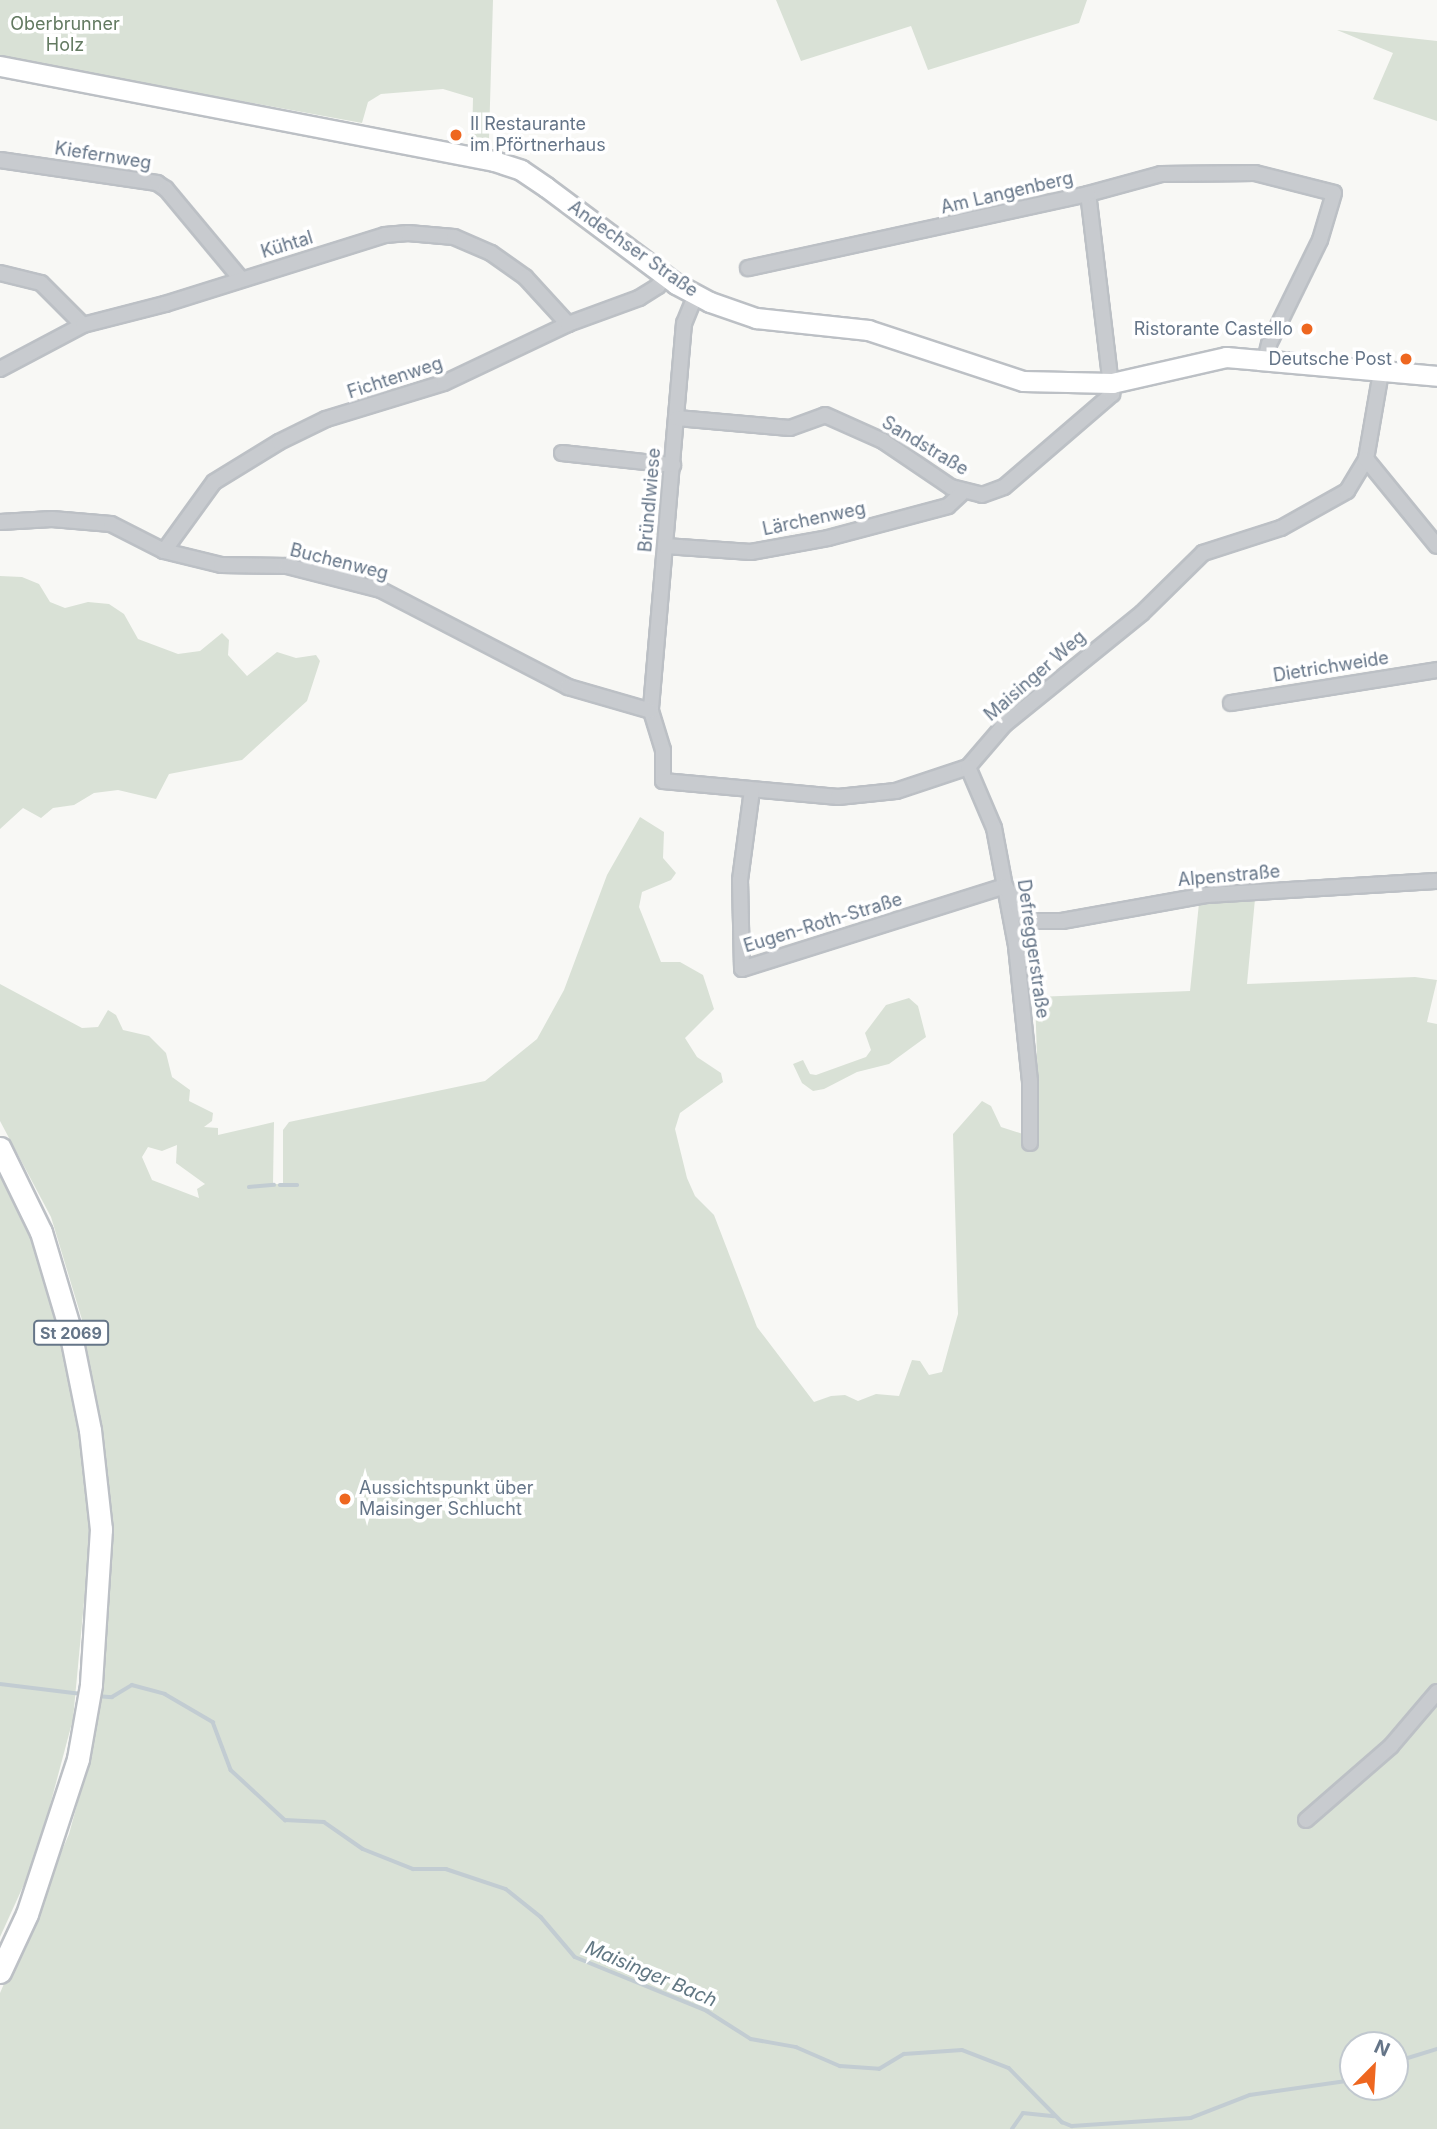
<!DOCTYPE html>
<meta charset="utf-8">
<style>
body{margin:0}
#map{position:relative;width:1437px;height:2129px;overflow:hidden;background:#f8f8f5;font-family:Inter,sans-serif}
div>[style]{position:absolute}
.green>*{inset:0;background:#d9e1d6}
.stream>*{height:3.5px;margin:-1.75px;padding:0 1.75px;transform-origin:1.75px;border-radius:1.75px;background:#c2ccd2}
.roads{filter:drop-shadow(2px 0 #bcc0c5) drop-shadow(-2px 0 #bcc0c5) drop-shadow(0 2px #bcc0c5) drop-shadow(0 -2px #bcc0c5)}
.street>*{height:14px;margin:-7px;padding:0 7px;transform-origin:7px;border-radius:7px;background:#c8cbcf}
.secondary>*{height:19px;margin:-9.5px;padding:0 9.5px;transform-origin:9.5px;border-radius:9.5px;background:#fff}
.primary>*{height:21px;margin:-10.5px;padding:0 10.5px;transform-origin:10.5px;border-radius:10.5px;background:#fff}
.dots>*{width:19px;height:19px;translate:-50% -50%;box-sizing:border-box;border:4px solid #fff;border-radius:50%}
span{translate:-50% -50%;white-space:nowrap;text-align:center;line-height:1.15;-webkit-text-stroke:7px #fff;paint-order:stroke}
.shield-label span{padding:2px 5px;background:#fff;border:2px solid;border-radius:5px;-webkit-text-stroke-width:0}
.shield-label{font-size:16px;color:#657588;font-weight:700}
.park-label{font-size:18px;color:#637a61}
.poi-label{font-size:18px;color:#657588}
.left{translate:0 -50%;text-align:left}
.right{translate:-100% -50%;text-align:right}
.street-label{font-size:18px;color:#657588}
.water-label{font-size:19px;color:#617783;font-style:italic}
.north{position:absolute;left:1339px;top:2031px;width:70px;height:70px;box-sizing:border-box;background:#fff;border:2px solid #c1c8cf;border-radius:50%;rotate:24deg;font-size:19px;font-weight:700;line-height:28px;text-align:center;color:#657588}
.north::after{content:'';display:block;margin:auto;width:24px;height:32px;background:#ee6720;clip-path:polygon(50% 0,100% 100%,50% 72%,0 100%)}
</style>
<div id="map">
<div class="green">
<i style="clip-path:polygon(0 0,493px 0,489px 138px,484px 148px,472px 142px,473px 98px,443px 89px,381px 94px,368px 102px,362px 123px,0 57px)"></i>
<i style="clip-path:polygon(776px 0,1087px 0,1079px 23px,928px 70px,911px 26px,801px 61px)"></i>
<i style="clip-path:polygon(1337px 30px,1437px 41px,1437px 121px,1373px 99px,1393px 53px)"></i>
<i style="clip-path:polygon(0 576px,22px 577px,39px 584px,50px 602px,65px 608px,88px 602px,109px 604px,124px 614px,138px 639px,178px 654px,200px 651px,222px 633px,229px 640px,228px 655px,247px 676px,277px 652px,296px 658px,316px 655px,320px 661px,307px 701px,242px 760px,169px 774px,156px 799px,118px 790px,94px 793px,74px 805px,53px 808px,41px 818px,23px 808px,0 829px)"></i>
<i style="clip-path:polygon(evenodd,640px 817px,664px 832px,663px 858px,676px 873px,671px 880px,642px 892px,639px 907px,661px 962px,680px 962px,703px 975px,714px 1009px,685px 1038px,697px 1057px,721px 1073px,723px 1082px,680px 1113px,675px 1129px,687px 1178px,695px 1196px,714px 1215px,757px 1327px,814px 1402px,831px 1396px,845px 1395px,858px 1401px,876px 1394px,899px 1396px,912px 1360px,920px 1361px,929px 1375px,942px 1372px,958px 1314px,953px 1134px,982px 1101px,991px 1106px,1001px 1127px,1026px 1135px,1030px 1095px,1038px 1088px,1035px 997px,1190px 991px,1199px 903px,1255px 899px,1247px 984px,1415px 977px,1437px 980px,1427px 1022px,1437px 1024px,1437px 2129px,0 2129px,0 1993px,69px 1834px,86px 1772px,105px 1661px,111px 1531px,83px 1323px,51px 1217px,0 1121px,0 984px,82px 1028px,98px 1027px,108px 1010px,116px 1015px,123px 1030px,149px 1036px,166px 1053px,172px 1077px,190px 1090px,189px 1101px,213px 1113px,212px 1121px,204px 1127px,218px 1128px,218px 1135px,274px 1122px,273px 1184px,283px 1184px,283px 1130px,289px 1122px,485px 1081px,537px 1039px,564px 990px,607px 875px,640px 817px,177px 1145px,176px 1163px,205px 1184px,197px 1189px,199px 1198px,152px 1180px,142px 1157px,148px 1147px,162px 1151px,177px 1145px,640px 817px,1353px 2045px,1395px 2045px,1395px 2087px,1353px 2087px,1353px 2045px)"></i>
<i style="clip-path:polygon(909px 998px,918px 1006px,926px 1037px,889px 1064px,857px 1072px,824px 1089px,813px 1091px,802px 1083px,793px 1064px,803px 1060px,810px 1074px,816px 1075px,866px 1057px,871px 1050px,865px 1033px,886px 1005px)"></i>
<i style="clip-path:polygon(0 1171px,37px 1248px,59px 1325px,79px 1431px,91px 1528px,73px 1719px,36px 1858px,0 1937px)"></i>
</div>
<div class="stream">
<i style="left:280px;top:1185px;width:17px"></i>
<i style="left:249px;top:1187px;width:25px;rotate:-5deg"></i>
<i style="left:0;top:1684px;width:82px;rotate:7deg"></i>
<i style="left:96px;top:1696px;width:16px;rotate:4deg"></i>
<i style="left:112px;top:1697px;width:23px;rotate:-31deg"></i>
<i style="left:132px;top:1685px;width:34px;rotate:15deg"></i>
<i style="left:165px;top:1694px;width:56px;rotate:30.3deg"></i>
<i style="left:213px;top:1722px;width:51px;rotate:69.4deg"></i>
<i style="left:231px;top:1770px;width:74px;rotate:42.8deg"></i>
<i style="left:285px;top:1820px;width:39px;rotate:3deg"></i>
<i style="left:324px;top:1822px;width:47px;rotate:34.7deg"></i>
<i style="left:363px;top:1849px;width:54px;rotate:21.8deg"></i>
<i style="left:413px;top:1869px;width:33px"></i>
<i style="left:446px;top:1869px;width:63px;rotate:18.4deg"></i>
<i style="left:506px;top:1889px;width:45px;rotate:38.7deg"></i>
<i style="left:541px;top:1917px;width:52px;rotate:49.6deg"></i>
<i style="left:575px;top:1957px;width:143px;rotate:22.2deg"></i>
<i style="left:707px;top:2011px;width:52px;rotate:32.5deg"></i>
<i style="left:751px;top:2039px;width:46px;rotate:10.1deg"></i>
<i style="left:796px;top:2047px;width:48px;rotate:23.4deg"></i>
<i style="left:840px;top:2066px;width:39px;rotate:4deg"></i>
<i style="left:879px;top:2069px;width:29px;rotate:-31deg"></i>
<i style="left:904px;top:2054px;width:58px;rotate:-3.9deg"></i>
<i style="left:962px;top:2050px;width:50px;rotate:21deg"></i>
<i style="left:1009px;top:2068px;width:76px;rotate:45.5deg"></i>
<i style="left:1062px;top:2122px;width:11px;rotate:22deg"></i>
<i style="left:1072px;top:2126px;width:119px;rotate:-3.8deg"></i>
<i style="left:1191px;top:2118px;width:63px;rotate:-21.3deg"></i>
<i style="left:1250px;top:2095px;width:104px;rotate:-8.3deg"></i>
<i style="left:1395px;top:2062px;width:44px;rotate:-17.2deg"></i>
<i style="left:1012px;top:2129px;width:19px;rotate:-55deg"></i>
<i style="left:1023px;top:2113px;width:31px;rotate:6deg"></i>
</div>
<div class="roads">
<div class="street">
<i style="left:0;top:160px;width:159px;rotate:8.3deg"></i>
<i style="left:157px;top:183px;width:11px;rotate:34deg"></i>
<i style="left:166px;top:189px;width:117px;rotate:50.2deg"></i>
<i style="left:1088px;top:194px;width:76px;rotate:-15.3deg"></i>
<i style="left:1161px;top:174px;width:94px;rotate:-0.6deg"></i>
<i style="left:1255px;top:173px;width:81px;rotate:14.2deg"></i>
<i style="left:1334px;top:193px;width:49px;rotate:106.6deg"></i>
<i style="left:1320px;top:240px;width:116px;rotate:116.1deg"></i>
<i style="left:1269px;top:344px;width:16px;rotate:104deg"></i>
<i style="left:0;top:273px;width:42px;rotate:13.7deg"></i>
<i style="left:41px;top:283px;width:59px;rotate:45deg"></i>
<i style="left:696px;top:294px;width:31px;rotate:112deg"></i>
<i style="left:684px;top:323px;width:389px;rotate:94.9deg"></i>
<i style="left:651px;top:711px;width:41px;rotate:72.9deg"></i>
<i style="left:663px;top:750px;width:31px;rotate:90deg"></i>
<i style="left:663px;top:781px;width:176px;rotate:5.2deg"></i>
<i style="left:838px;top:797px;width:58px;rotate:-5.9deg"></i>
<i style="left:896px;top:791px;width:76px;rotate:-18.4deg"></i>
<i style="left:968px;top:767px;width:57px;rotate:-49.3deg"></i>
<i style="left:1005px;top:724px;width:176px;rotate:-39deg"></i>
<i style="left:1142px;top:613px;width:86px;rotate:-44.5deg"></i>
<i style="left:1203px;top:553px;width:82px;rotate:-17.8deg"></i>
<i style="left:1281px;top:528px;width:76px;rotate:-29.3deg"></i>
<i style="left:1347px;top:491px;width:37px;rotate:-59deg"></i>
<i style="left:1366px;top:459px;width:88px;rotate:-80.2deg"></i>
<i style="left:0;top:369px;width:94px;rotate:-27.9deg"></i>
<i style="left:83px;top:325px;width:85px;rotate:-14.4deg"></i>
<i style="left:165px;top:304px;width:231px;rotate:-17.4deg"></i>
<i style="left:385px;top:235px;width:23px;rotate:-5deg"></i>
<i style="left:408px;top:233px;width:46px;rotate:5deg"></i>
<i style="left:454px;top:237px;width:40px;rotate:23.4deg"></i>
<i style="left:491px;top:253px;width:42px;rotate:35.2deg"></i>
<i style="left:525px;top:277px;width:64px;rotate:47.5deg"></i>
<i style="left:677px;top:418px;width:113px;rotate:5.1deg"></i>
<i style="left:790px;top:428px;width:37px;rotate:-20deg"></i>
<i style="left:825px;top:415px;width:64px;rotate:24.1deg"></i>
<i style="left:883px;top:441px;width:82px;rotate:34.1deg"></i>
<i style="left:951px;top:487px;width:32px;rotate:14deg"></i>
<i style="left:982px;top:495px;width:23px;rotate:-20deg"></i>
<i style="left:1004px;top:487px;width:143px;rotate:-40.7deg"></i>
<i style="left:1112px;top:394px;width:201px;rotate:-96.8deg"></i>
<i style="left:1088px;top:194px;width:348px;rotate:167.7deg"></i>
<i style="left:562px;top:453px;width:112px;rotate:6.2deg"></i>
<i style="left:1366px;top:459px;width:112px;rotate:50.8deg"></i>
<i style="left:0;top:522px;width:52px;rotate:-3.3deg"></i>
<i style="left:52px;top:519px;width:59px;rotate:4.8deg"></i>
<i style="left:111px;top:524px;width:59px;rotate:27deg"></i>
<i style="left:164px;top:551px;width:59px;rotate:13.8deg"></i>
<i style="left:221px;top:565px;width:66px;rotate:0.9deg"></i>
<i style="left:287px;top:566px;width:97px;rotate:14.3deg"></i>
<i style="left:381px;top:590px;width:211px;rotate:27.4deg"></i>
<i style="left:568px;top:687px;width:86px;rotate:16.1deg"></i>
<i style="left:665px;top:546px;width:86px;rotate:4deg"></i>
<i style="left:751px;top:552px;width:78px;rotate:-10.3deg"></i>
<i style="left:828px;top:538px;width:124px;rotate:-14.9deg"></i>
<i style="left:948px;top:506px;width:21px;rotate:-43deg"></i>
<i style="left:164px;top:551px;width:85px;rotate:-54.1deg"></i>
<i style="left:214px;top:482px;width:76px;rotate:-31.6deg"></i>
<i style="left:279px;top:442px;width:52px;rotate:-26.1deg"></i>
<i style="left:326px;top:419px;width:123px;rotate:-17deg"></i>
<i style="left:444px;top:383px;width:137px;rotate:-25.4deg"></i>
<i style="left:568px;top:324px;width:76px;rotate:-20.1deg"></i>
<i style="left:639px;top:298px;width:22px;rotate:-32deg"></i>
<i style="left:658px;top:286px;width:12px;rotate:-55deg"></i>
<i style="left:1231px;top:703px;width:209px;rotate:-9.1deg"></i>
<i style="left:968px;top:767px;width:66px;rotate:66.9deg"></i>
<i style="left:994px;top:828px;width:120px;rotate:79.4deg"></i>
<i style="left:1016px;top:946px;width:136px;rotate:84.1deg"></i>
<i style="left:1030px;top:1081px;width:62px;rotate:90deg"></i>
<i style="left:752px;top:790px;width:91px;rotate:97.6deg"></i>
<i style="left:740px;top:880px;width:89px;rotate:88.7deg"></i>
<i style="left:742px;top:969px;width:276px;rotate:-17.5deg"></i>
<i style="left:1005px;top:886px;width:41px;rotate:57.8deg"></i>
<i style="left:1027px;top:921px;width:35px"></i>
<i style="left:1062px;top:921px;width:146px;rotate:-10.2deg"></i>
<i style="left:1206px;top:895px;width:231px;rotate:-3.5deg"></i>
<i style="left:1306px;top:1820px;width:113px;rotate:-41deg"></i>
<i style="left:1391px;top:1746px;width:71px;rotate:-49.6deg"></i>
</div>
<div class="secondary">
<i style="left:0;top:66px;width:503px;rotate:10.89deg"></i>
<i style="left:494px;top:161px;width:28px;rotate:18deg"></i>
<i style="left:521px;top:170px;width:30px;rotate:34deg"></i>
<i style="left:546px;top:187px;width:162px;rotate:36.7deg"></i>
<i style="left:676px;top:284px;width:38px;rotate:28deg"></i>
<i style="left:710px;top:302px;width:49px;rotate:19.2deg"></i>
<i style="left:756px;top:318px;width:113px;rotate:6.1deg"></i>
<i style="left:868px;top:330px;width:163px;rotate:18.2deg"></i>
<i style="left:1023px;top:381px;width:89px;rotate:1.3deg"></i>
<i style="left:1112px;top:383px;width:117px;rotate:-12.8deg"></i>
<i style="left:1226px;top:357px;width:212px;rotate:5.1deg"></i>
</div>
<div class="primary">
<i style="left:0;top:1148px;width:93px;rotate:64deg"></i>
<i style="left:41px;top:1232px;width:98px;rotate:73.4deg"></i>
<i style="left:69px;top:1326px;width:106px;rotate:78.6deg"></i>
<i style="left:90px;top:1430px;width:100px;rotate:83.7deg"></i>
<i style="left:101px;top:1529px;width:156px;rotate:93.7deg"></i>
<i style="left:91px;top:1685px;width:75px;rotate:100deg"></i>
<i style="left:78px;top:1759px;width:163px;rotate:108.2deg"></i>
<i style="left:27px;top:1914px;width:64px;rotate:115deg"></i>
</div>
</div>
<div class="dots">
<i style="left:456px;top:135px;background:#ee6720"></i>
<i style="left:1307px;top:329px;background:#ee6720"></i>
<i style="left:1406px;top:359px;background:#ee6720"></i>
<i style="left:345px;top:1499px;background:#ee6720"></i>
</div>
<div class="shield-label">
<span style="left:71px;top:1333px">St 2069</span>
</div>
<div class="park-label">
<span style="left:65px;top:35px">Oberbrunner<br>Holz</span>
</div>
<div class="poi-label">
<span class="left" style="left:470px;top:135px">Il Restaurante<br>im Pförtnerhaus</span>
<span class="right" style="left:1293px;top:329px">Ristorante Castello</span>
<span class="right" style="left:1392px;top:359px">Deutsche Post</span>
<span class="left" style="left:359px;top:1499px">Aussichtspunkt über<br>Maisinger Schlucht</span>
</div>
<div class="street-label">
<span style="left:103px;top:156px;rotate:9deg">Kiefernweg</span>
<span style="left:1007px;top:193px;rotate:-13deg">Am Langenberg</span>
<span style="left:287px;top:245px;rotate:-17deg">Kühtal</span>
<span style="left:633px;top:249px;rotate:35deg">Andechser Straße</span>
<span style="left:395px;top:378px;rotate:-18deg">Fichtenweg</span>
<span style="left:925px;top:446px;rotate:31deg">Sandstraße</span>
<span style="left:650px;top:500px;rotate:-85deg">Bründlwiese</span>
<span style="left:814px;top:519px;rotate:-12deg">Lärchenweg</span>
<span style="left:339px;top:562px;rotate:14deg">Buchenweg</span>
<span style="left:1331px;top:667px;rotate:-9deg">Dietrichweide</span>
<span style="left:1035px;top:676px;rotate:-41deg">Maisinger Weg</span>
<span style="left:1229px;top:876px;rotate:-5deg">Alpenstraße</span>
<span style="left:823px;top:923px;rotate:-17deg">Eugen-Roth-Straße</span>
<span style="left:1033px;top:949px;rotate:82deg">Defreggerstraße</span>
</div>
<div class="water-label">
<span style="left:651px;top:1974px;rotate:23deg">Maisinger Bach</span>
</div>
<div class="north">N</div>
</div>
